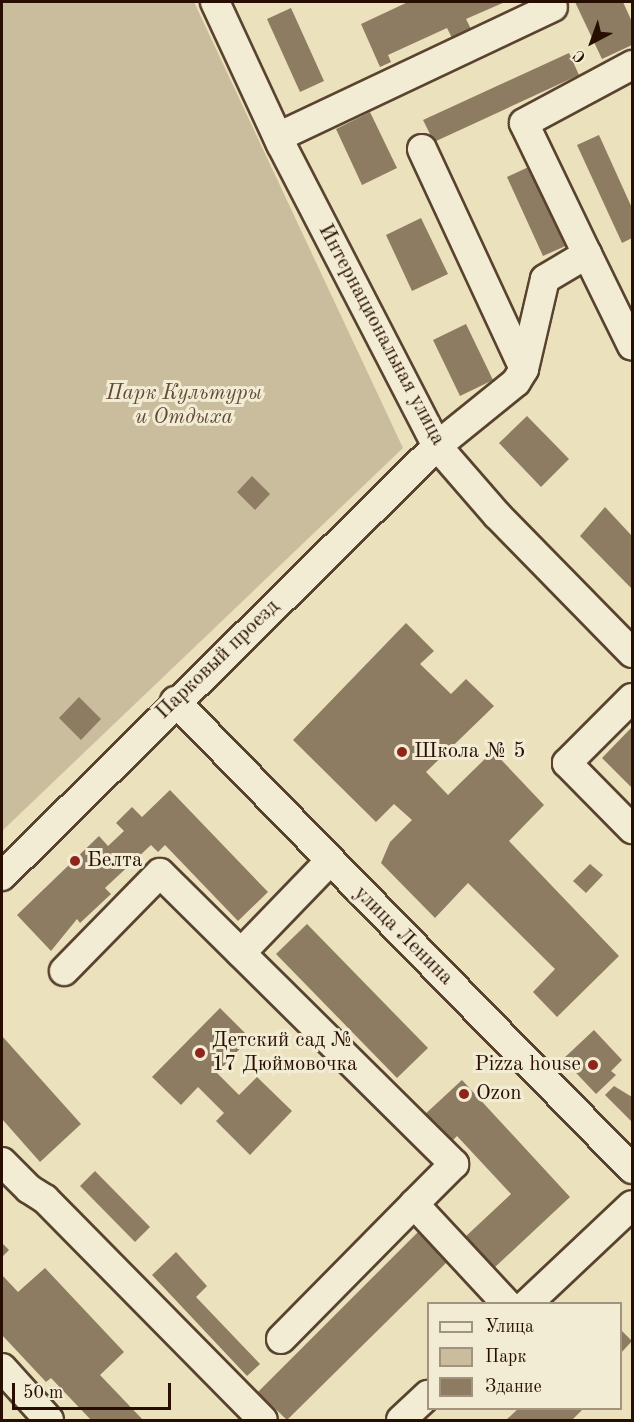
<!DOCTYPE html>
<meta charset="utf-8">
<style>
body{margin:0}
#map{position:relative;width:634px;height:1422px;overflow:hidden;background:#ebe1bd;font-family:"Old Standard TT",serif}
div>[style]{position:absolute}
.green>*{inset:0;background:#cabd9d}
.building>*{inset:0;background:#8d7c62}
.roads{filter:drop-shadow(2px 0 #59432f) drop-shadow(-2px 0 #59432f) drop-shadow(0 2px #59432f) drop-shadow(0 -2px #59432f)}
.minor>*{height:28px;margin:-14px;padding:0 14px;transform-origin:14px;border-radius:14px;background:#f2ecd4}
.dots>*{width:16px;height:16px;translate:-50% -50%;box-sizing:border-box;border:3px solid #f2ecd4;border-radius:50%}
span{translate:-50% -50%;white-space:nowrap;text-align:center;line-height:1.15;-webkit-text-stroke:6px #f2ecd4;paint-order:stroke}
.street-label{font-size:21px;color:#280e00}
.park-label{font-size:21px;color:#614b37;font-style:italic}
.poi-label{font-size:21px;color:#280e00}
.left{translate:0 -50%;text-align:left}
.right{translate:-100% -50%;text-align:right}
.frame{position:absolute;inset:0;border:3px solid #280e00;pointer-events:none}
.legend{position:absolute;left:427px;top:1302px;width:195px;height:108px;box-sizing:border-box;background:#f2ecd4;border:2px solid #a1937f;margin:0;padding:8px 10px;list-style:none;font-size:18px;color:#280e00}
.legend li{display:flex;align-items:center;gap:12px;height:30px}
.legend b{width:30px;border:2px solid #a1937f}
.north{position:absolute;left:562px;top:12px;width:60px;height:60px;-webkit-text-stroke:4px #f2ecd4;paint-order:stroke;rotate:221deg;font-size:16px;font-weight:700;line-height:24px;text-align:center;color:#280e00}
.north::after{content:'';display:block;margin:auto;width:21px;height:27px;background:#280e00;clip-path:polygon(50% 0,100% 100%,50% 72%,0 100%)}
.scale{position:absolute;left:12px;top:1383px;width:159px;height:27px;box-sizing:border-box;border:3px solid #280e00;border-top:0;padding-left:8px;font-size:18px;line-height:21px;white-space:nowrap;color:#280e00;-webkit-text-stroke:4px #f2ecd4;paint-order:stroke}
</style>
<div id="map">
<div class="green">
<i style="clip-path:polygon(2px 2px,194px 2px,403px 448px,2px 831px)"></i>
</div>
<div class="building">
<i style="clip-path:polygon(408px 2px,505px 2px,466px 19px,471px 29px,452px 38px,447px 28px,388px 55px,391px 62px,380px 67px,361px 24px)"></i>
<i style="clip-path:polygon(575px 2px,623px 2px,632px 22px,632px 45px,602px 59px)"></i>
<i style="clip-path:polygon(291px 8px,324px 81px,300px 92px,267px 19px)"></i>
<i style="clip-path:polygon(569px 53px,579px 75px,434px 142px,423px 120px)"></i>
<i style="clip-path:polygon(370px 112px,397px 168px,362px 185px,336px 129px)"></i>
<i style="clip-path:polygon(599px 135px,632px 208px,632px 238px,622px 243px,577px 145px)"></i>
<i style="clip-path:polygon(533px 165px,570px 244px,543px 256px,507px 177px)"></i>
<i style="clip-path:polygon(421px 218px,448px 274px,412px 291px,386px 235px)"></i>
<i style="clip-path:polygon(466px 324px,493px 380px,460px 396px,433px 340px)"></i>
<i style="clip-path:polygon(527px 416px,569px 459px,541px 487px,499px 443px)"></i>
<i style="clip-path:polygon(252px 476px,270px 494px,255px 510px,237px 492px)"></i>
<i style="clip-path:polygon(605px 507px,632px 536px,632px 589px,580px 536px)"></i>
<i style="clip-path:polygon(406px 623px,434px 651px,420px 664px,451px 694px,466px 679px,494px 706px,426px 772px,448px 795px,493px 751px,544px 805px,509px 841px,619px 956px,557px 1017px,533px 992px,555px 969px,468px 883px,435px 918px,381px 863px,390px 842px,412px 820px,394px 804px,376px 822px,293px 740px)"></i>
<i style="clip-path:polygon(79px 697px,101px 719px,81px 740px,59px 718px)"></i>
<i style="clip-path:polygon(632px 727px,632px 788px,602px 758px)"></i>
<i style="clip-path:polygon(170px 790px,268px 892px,238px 921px,165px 845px,158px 852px,151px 845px,105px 888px,111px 894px,80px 923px,77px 919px,51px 951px,17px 915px,99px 836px,108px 846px,124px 831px,116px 823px,132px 807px,142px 817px)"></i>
<i style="clip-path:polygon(590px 864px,603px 875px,586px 893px,573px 881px)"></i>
<i style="clip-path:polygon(307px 924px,428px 1048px,397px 1078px,276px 954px)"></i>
<i style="clip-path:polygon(220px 1008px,250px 1038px,217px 1073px,239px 1095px,257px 1077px,292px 1111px,250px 1155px,216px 1121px,224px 1113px,198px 1087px,181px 1105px,152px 1077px)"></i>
<i style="clip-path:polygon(594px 1030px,622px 1060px,611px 1071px,616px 1075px,596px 1094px,563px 1059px)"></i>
<i style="clip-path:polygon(2px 1036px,81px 1124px,40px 1162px,2px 1119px)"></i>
<i style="clip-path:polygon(462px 1080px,570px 1197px,493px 1269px,464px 1238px,511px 1194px,457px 1136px,448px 1145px,422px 1117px)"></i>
<i style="clip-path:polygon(614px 1086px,632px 1097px,632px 1122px,605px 1095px)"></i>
<i style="clip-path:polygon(95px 1171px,150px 1227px,135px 1242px,80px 1186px)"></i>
<i style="clip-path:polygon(420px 1230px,449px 1260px,287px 1420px,258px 1392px)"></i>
<i style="clip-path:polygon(2px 1243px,9px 1250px,2px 1257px)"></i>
<i style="clip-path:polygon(176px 1252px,207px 1286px,196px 1297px,260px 1364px,247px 1376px,152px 1275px)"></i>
<i style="clip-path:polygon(45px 1268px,124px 1352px,100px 1375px,143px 1420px,91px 1420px,51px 1378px,46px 1382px,2px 1335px,2px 1275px,18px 1292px)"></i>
<i style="clip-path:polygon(620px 1329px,632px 1341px,620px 1354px)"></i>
<i style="clip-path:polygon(519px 1408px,584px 1408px,572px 1420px,506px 1420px)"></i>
</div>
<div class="roads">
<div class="minor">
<i style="left:215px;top:2px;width:157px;rotate:65.1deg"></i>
<i style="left:281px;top:144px;width:340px;rotate:62.7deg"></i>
<i style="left:437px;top:446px;width:91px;rotate:49deg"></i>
<i style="left:497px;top:515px;width:193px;rotate:45.6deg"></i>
<i style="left:278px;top:137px;width:304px;rotate:-25.3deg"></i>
<i style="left:422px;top:149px;width:242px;rotate:65.1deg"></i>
<i style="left:587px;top:254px;width:145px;rotate:-115.7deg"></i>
<i style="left:524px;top:123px;width:123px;rotate:-28.2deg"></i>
<i style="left:632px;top:698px;width:92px;rotate:135deg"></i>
<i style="left:567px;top:763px;width:93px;rotate:45.4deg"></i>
<i style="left:175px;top:701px;width:654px;rotate:45.68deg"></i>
<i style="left:2px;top:876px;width:612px;rotate:-44.67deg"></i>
<i style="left:437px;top:446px;width:102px;rotate:-39deg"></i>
<i style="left:516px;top:382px;width:15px;rotate:-58deg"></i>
<i style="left:524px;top:369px;width:92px;rotate:-76.9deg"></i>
<i style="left:545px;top:279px;width:49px;rotate:-30.8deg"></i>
<i style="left:587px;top:254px;width:102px;rotate:63.9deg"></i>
<i style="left:241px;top:953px;width:127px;rotate:-46deg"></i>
<i style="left:64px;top:971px;width:137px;rotate:-45.6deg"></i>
<i style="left:160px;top:873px;width:414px;rotate:44.7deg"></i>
<i style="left:454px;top:1164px;width:57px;rotate:135deg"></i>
<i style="left:2px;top:1162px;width:38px;rotate:45deg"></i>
<i style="left:29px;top:1189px;width:19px;rotate:32deg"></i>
<i style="left:45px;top:1199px;width:310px;rotate:45.4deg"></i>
<i style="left:527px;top:1304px;width:144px;rotate:-43.3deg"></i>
<i style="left:281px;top:1339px;width:190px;rotate:-45.4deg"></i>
<i style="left:414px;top:1204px;width:137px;rotate:47.1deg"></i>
<i style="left:2px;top:1368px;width:70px;rotate:47.9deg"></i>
<i style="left:401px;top:1420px;width:37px;rotate:-43deg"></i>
</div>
</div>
<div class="dots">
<i style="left:402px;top:752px;background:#8f2418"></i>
<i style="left:75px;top:861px;background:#8f2418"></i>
<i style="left:200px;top:1053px;background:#8f2418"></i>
<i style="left:593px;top:1065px;background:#8f2418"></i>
<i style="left:464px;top:1094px;background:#8f2418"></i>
</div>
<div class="street-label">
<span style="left:381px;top:335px;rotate:62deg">Интернациональная улица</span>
<span style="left:218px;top:660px;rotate:-44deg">Парковый проезд</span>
<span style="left:403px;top:936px;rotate:45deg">улица Ленина</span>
</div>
<div class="park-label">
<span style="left:184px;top:406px">Парк Культуры<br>и Отдыха</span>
</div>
<div class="poi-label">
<span class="left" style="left:414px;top:752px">Школа № 5</span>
<span class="left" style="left:87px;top:861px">Белта</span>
<span class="left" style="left:212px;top:1053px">Детский сад №<br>17 Дюймовочка</span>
<span class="right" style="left:581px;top:1065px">Pizza house</span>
<span class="left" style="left:476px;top:1094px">Ozon</span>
</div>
<div class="frame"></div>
<ul class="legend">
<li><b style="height:8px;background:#f2ecd4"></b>Улица</li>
<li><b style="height:16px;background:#cabd9d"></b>Парк</li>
<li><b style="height:16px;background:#8d7c62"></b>Здание</li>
</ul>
<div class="north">С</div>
<div class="scale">50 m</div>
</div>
